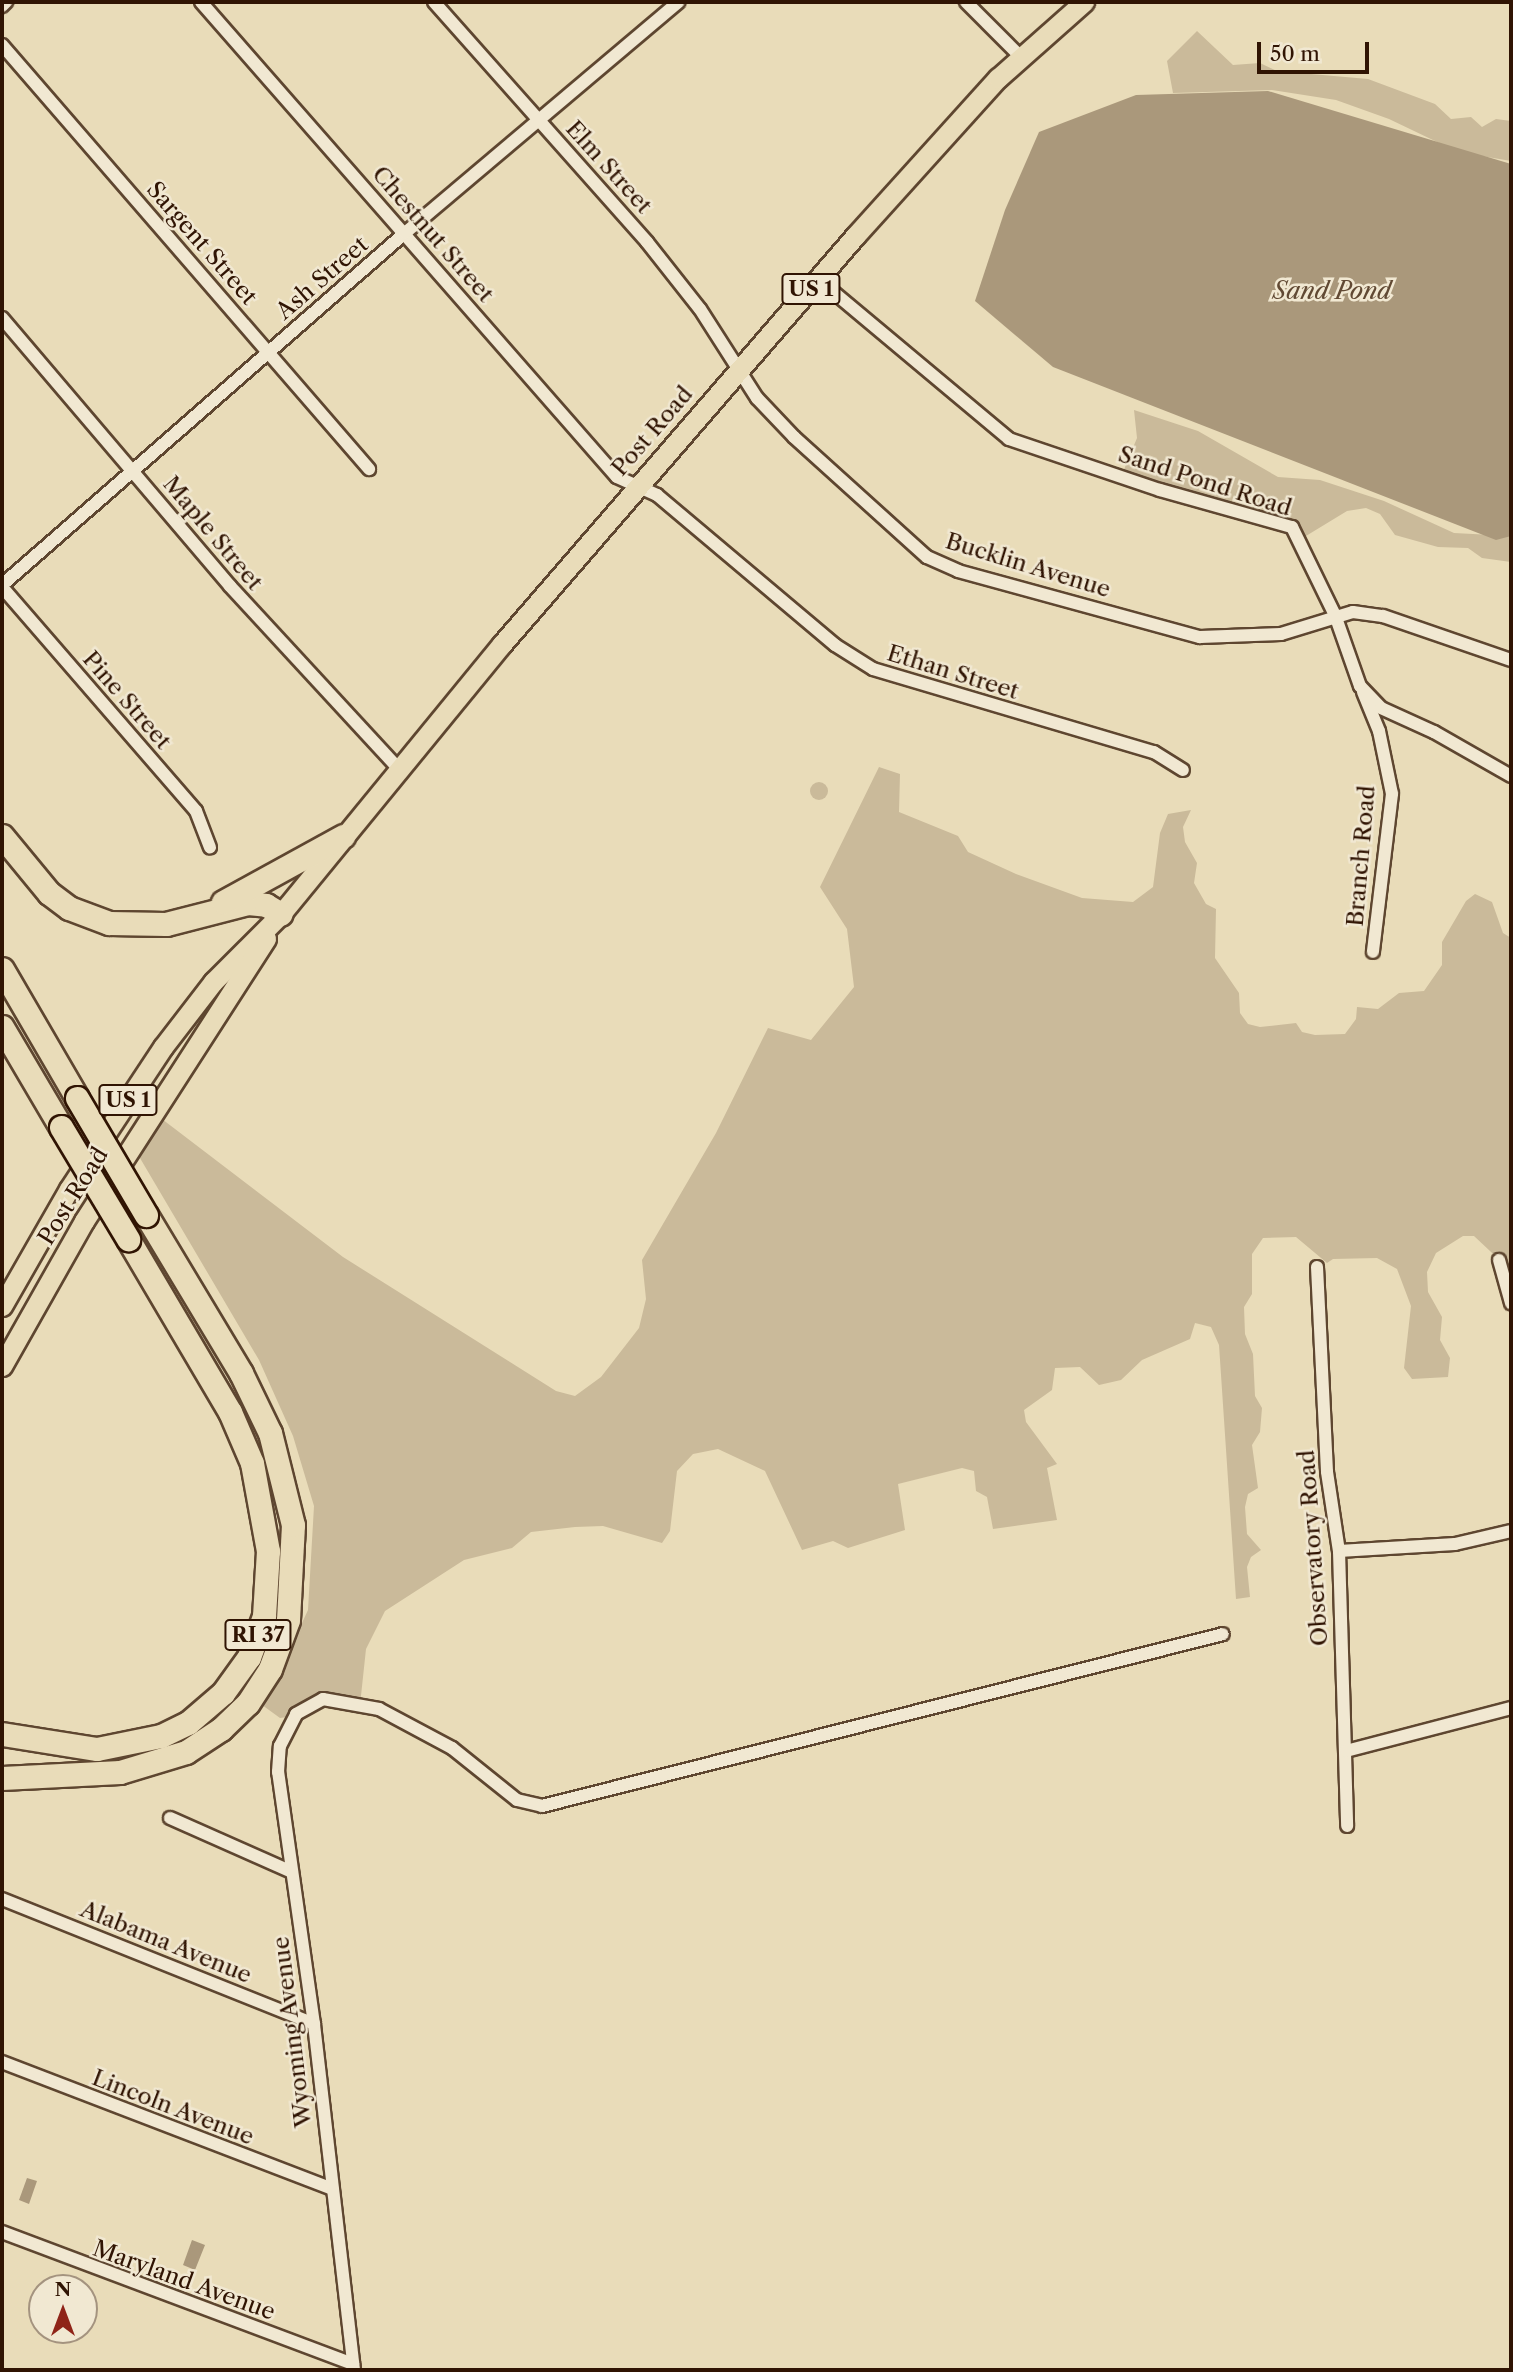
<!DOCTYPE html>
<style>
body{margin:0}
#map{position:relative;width:1513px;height:2372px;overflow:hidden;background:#e9dcb9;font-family:"Libre Caslon Text",serif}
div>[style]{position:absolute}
.green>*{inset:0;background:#caba9a}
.round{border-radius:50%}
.water>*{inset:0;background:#aa987b}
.roads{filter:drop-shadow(2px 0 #5e4630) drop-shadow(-2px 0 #5e4630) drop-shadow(0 2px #5e4630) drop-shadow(0 -2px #5e4630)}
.street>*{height:12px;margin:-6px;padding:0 6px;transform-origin:6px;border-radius:6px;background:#f1e8d2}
.primary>*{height:19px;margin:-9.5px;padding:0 9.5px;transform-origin:9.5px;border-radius:9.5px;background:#e9dcb9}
.highway>*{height:23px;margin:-11.5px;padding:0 11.5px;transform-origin:11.5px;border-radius:11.5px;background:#e9dcb9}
.bridges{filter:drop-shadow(2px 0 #301403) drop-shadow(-2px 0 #301403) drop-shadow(0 2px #301403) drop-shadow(0 -2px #301403)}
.highway-bridge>*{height:23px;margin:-11.5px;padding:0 11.5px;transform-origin:11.5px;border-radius:11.5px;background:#e9dcb9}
span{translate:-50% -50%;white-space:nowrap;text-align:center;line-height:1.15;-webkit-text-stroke:5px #f1e8d2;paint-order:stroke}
.shield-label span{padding:2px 5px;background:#f1e8d2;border:2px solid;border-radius:5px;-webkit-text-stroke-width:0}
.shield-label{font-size:21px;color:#301403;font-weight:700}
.street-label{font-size:23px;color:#301403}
.water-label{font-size:24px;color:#614933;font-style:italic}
.frame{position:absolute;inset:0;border:4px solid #301403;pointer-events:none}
.north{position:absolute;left:28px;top:2274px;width:70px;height:70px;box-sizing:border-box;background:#f1e8d2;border:2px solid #a4937f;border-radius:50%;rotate:0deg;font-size:19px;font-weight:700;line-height:28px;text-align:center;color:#301403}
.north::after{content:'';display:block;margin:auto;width:24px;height:32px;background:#8f2418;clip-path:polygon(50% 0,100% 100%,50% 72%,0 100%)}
.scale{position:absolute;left:1257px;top:42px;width:112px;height:32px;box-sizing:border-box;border:4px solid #301403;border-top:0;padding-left:9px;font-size:21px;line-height:24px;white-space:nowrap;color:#301403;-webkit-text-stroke:5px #f1e8d2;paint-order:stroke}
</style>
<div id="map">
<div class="green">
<i style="clip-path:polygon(1197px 31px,1233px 65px,1260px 63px,1277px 71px,1368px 79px,1435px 104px,1451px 119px,1471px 117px,1482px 127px,1496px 119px,1511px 121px,1511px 161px,1458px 152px,1389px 119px,1336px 100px,1272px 90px,1173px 93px,1167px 61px)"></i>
<i style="clip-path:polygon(1134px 410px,1198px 431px,1278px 477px,1320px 480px,1384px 501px,1454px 533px,1511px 536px,1511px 562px,1482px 558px,1468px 548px,1438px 547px,1395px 535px,1380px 514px,1366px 508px,1347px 511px,1301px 539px,1292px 527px,1123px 472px,1137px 438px)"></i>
<i style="clip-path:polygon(879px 767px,900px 774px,899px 812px,958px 836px,968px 852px,1016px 874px,1082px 898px,1133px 902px,1153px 887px,1160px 833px,1168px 814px,1191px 810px,1183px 827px,1185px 842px,1197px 863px,1194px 883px,1206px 904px,1216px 909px,1215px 958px,1239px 993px,1240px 1013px,1248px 1024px,1260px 1027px,1296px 1023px,1302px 1032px,1315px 1035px,1345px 1034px,1356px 1019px,1357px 1007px,1378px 1009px,1399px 993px,1424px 991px,1442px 965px,1442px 942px,1466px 901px,1475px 894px,1492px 902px,1503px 933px,1511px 938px,1511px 1265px,1506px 1266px,1474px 1236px,1463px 1236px,1436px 1253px,1427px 1272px,1428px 1292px,1442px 1317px,1440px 1340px,1450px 1358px,1448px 1377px,1412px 1379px,1404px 1368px,1411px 1306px,1397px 1269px,1377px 1258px,1333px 1259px,1327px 1263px,1296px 1237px,1263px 1238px,1252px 1254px,1252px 1294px,1244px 1307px,1245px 1334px,1253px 1354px,1255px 1396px,1262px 1408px,1260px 1432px,1252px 1445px,1258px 1488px,1248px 1494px,1245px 1507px,1247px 1534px,1261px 1550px,1251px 1557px,1247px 1567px,1250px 1597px,1236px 1599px,1219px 1345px,1211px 1327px,1195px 1323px,1190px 1339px,1142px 1360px,1121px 1380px,1099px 1385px,1080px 1367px,1055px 1368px,1052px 1390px,1024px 1410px,1026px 1422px,1057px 1464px,1047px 1468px,1057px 1520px,993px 1529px,987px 1497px,976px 1491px,974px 1471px,962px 1468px,898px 1484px,905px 1530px,848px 1548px,833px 1541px,802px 1550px,765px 1471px,718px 1449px,693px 1454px,677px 1471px,670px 1531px,662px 1543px,603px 1526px,575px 1527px,531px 1532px,512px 1548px,464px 1560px,385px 1611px,366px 1649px,360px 1705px,324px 1703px,301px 1715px,280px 1718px,258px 1702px,270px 1692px,308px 1610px,314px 1506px,293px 1436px,259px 1360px,137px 1153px,158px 1116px,343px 1257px,556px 1391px,575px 1396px,601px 1377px,639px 1328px,646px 1299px,642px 1260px,716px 1133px,768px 1028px,811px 1040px,854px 987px,847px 929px,820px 887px)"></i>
<i class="round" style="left:810px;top:782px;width:18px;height:18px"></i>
</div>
<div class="water">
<i style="clip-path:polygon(1268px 91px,1511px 164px,1511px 536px,1496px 540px,1053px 367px,975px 301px,1005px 210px,1039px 132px,1136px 95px)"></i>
<i style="clip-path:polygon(27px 2178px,37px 2181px,29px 2204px,19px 2200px)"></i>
<i style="clip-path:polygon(192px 2240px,205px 2245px,195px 2270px,183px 2265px)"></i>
</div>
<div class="roads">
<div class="street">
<i style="left:201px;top:2px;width:631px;rotate:48.79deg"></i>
<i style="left:617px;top:477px;width:44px;rotate:24.2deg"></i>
<i style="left:657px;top:495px;width:233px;rotate:40.1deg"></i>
<i style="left:835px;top:645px;width:45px;rotate:32.3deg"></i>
<i style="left:873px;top:669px;width:293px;rotate:16.5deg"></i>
<i style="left:1154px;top:752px;width:34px;rotate:32deg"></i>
<i style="left:434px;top:2px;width:321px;rotate:48.4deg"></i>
<i style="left:647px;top:242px;width:85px;rotate:51.7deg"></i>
<i style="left:700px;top:309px;width:106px;rotate:57.4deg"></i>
<i style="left:757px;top:398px;width:54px;rotate:46.5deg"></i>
<i style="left:794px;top:437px;width:179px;rotate:42.1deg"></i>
<i style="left:927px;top:557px;width:34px;rotate:24deg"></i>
<i style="left:958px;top:571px;width:251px;rotate:15.3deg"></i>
<i style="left:1200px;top:637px;width:81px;rotate:-2.1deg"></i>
<i style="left:1281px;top:634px;width:75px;rotate:-17deg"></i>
<i style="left:1353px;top:612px;width:30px;rotate:8deg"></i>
<i style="left:1383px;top:616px;width:135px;rotate:19deg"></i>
<i style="left:966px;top:2px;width:78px;rotate:45deg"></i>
<i style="left:2px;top:6px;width:6px;rotate:-45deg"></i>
<i style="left:2px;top:45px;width:561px;rotate:49.12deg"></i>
<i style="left:819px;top:280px;width:248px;rotate:39.9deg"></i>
<i style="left:1009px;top:439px;width:159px;rotate:18.7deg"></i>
<i style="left:1160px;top:490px;width:137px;rotate:15.7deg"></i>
<i style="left:1292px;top:527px;width:98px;rotate:64deg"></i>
<i style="left:1335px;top:615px;width:75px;rotate:70.6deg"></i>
<i style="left:1360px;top:686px;width:30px;rotate:46deg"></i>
<i style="left:1381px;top:708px;width:58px;rotate:24.4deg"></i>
<i style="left:1434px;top:732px;width:89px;rotate:29.7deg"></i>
<i style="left:2px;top:318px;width:352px;rotate:49.6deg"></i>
<i style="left:230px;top:586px;width:249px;rotate:47.3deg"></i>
<i style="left:2px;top:585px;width:535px;rotate:-41.14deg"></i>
<i style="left:405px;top:233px;width:358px;rotate:-40.2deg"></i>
<i style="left:2px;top:587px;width:296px;rotate:49.1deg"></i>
<i style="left:196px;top:811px;width:39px;rotate:69deg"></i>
<i style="left:1363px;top:692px;width:42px;rotate:67.7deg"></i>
<i style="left:1379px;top:731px;width:64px;rotate:78.3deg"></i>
<i style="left:1392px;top:794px;width:159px;rotate:96.9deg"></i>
<i style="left:1499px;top:1260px;width:45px;rotate:74.4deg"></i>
<i style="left:1317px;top:1267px;width:205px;rotate:87.2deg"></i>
<i style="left:1327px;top:1472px;width:80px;rotate:81.4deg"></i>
<i style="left:1339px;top:1551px;width:275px;rotate:88.3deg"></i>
<i style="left:1339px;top:1551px;width:116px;rotate:-3.5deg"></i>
<i style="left:1455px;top:1544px;width:57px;rotate:-13.1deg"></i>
<i style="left:1346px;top:1751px;width:171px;rotate:-14.6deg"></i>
<i style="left:170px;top:1818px;width:133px;rotate:23.9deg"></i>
<i style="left:2px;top:1899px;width:336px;rotate:21.8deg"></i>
<i style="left:2px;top:2062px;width:352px;rotate:21deg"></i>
<i style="left:2px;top:2232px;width:375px;rotate:20.6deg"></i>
<i style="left:354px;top:2370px;width:348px;rotate:-96.6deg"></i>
<i style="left:314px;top:2024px;width:255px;rotate:-98.1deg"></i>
<i style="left:278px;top:1772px;width:26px;rotate:-86deg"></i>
<i style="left:280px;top:1746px;width:36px;rotate:-63deg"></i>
<i style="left:296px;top:1714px;width:31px;rotate:-29deg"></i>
<i style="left:323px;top:1699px;width:57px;rotate:10.1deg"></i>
<i style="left:379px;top:1709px;width:83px;rotate:28.1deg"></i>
<i style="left:452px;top:1748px;width:83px;rotate:38.7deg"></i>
<i style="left:517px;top:1800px;width:26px;rotate:13deg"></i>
<i style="left:542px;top:1806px;width:702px;rotate:-14.17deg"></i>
</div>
<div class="primary">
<i style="left:2px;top:1306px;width:135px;rotate:-60.2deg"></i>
<i style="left:69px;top:1189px;width:170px;rotate:-56.5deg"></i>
<i style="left:163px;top:1047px;width:82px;rotate:-52.4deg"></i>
<i style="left:213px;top:982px;width:96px;rotate:-45deg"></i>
<i style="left:281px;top:914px;width:349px;rotate:-50.7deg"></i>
<i style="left:502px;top:644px;width:540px;rotate:-49.13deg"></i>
<i style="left:855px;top:236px;width:213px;rotate:-47.9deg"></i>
<i style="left:998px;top:78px;width:115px;rotate:-41.5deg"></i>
<i style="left:2px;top:1366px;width:167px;rotate:-60.5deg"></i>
<i style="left:84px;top:1221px;width:336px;rotate:-57.2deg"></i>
</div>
<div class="highway">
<i style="left:2px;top:836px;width:74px;rotate:50.5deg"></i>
<i style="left:49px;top:893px;width:25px;rotate:37deg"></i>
<i style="left:69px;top:908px;width:43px;rotate:20.6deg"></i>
<i style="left:109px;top:923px;width:57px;rotate:1deg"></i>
<i style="left:166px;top:924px;width:85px;rotate:-14.4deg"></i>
<i style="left:248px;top:903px;width:18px;rotate:6deg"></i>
<i style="left:266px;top:905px;width:17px;rotate:31deg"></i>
<i style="left:223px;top:902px;width:137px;rotate:-28.8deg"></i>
<i style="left:2px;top:969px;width:149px;rotate:59.8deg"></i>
<i style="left:2px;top:1027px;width:116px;rotate:59.5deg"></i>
<i style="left:2px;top:1734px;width:96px;rotate:9deg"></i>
<i style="left:97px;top:1749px;width:65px;rotate:-11.5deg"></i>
<i style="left:161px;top:1736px;width:30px;rotate:-26deg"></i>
<i style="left:188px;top:1723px;width:46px;rotate:-40.6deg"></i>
<i style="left:223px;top:1693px;width:44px;rotate:-54.2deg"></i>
<i style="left:249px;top:1657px;width:44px;rotate:-69.9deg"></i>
<i style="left:264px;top:1616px;width:65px;rotate:-86.5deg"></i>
<i style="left:268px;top:1551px;width:89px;rotate:-100.3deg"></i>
<i style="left:252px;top:1463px;width:56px;rotate:-113.3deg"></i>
<i style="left:230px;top:1412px;width:201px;rotate:-120.5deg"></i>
<i style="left:2px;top:1778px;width:118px;rotate:-2.9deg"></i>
<i style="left:120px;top:1772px;width:69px;rotate:-16.9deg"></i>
<i style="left:186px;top:1752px;width:42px;rotate:-33.3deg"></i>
<i style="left:221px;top:1729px;width:37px;rotate:-44deg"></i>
<i style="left:248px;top:1703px;width:40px;rotate:-57.1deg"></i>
<i style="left:270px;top:1669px;width:52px;rotate:-69.8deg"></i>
<i style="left:288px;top:1620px;width:95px;rotate:-87deg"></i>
<i style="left:293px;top:1525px;width:95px;rotate:-104deg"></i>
<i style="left:270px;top:1433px;width:67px;rotate:-115.8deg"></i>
<i style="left:241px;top:1373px;width:184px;rotate:-121deg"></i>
</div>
</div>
<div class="bridges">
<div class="highway-bridge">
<i style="left:77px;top:1098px;width:136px;rotate:59.5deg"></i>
<i style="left:61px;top:1127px;width:131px;rotate:59.1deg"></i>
</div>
</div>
<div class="shield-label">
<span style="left:811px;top:289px">US 1</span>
<span style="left:128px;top:1100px">US 1</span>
<span style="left:258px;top:1635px">RI 37</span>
</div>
<div class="street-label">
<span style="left:609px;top:167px;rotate:48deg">Elm Street</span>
<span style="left:433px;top:234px;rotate:49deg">Chestnut Street</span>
<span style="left:202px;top:243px;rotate:49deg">Sargent Street</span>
<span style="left:322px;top:278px;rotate:-41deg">Ash Street</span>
<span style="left:652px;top:431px;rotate:-49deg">Post Road</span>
<span style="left:1205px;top:481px;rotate:18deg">Sand Pond Road</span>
<span style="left:213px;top:533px;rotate:50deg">Maple Street</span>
<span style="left:1028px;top:565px;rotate:17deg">Bucklin Avenue</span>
<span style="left:953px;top:672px;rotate:17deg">Ethan Street</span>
<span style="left:127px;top:700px;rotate:49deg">Pine Street</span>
<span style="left:1361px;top:856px;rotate:-85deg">Branch Road</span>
<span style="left:73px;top:1196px;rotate:-58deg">Post Road</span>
<span style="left:1313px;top:1548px;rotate:-94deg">Observatory Road</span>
<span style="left:166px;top:1942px;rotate:22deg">Alabama Avenue</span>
<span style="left:292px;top:2032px;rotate:-97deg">Wyoming Avenue</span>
<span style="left:173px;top:2107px;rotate:21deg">Lincoln Avenue</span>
<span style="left:184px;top:2280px;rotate:20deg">Maryland Avenue</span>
</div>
<div class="water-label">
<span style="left:1332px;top:291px">Sand Pond</span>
</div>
<div class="frame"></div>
<div class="north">N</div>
<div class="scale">50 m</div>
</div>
